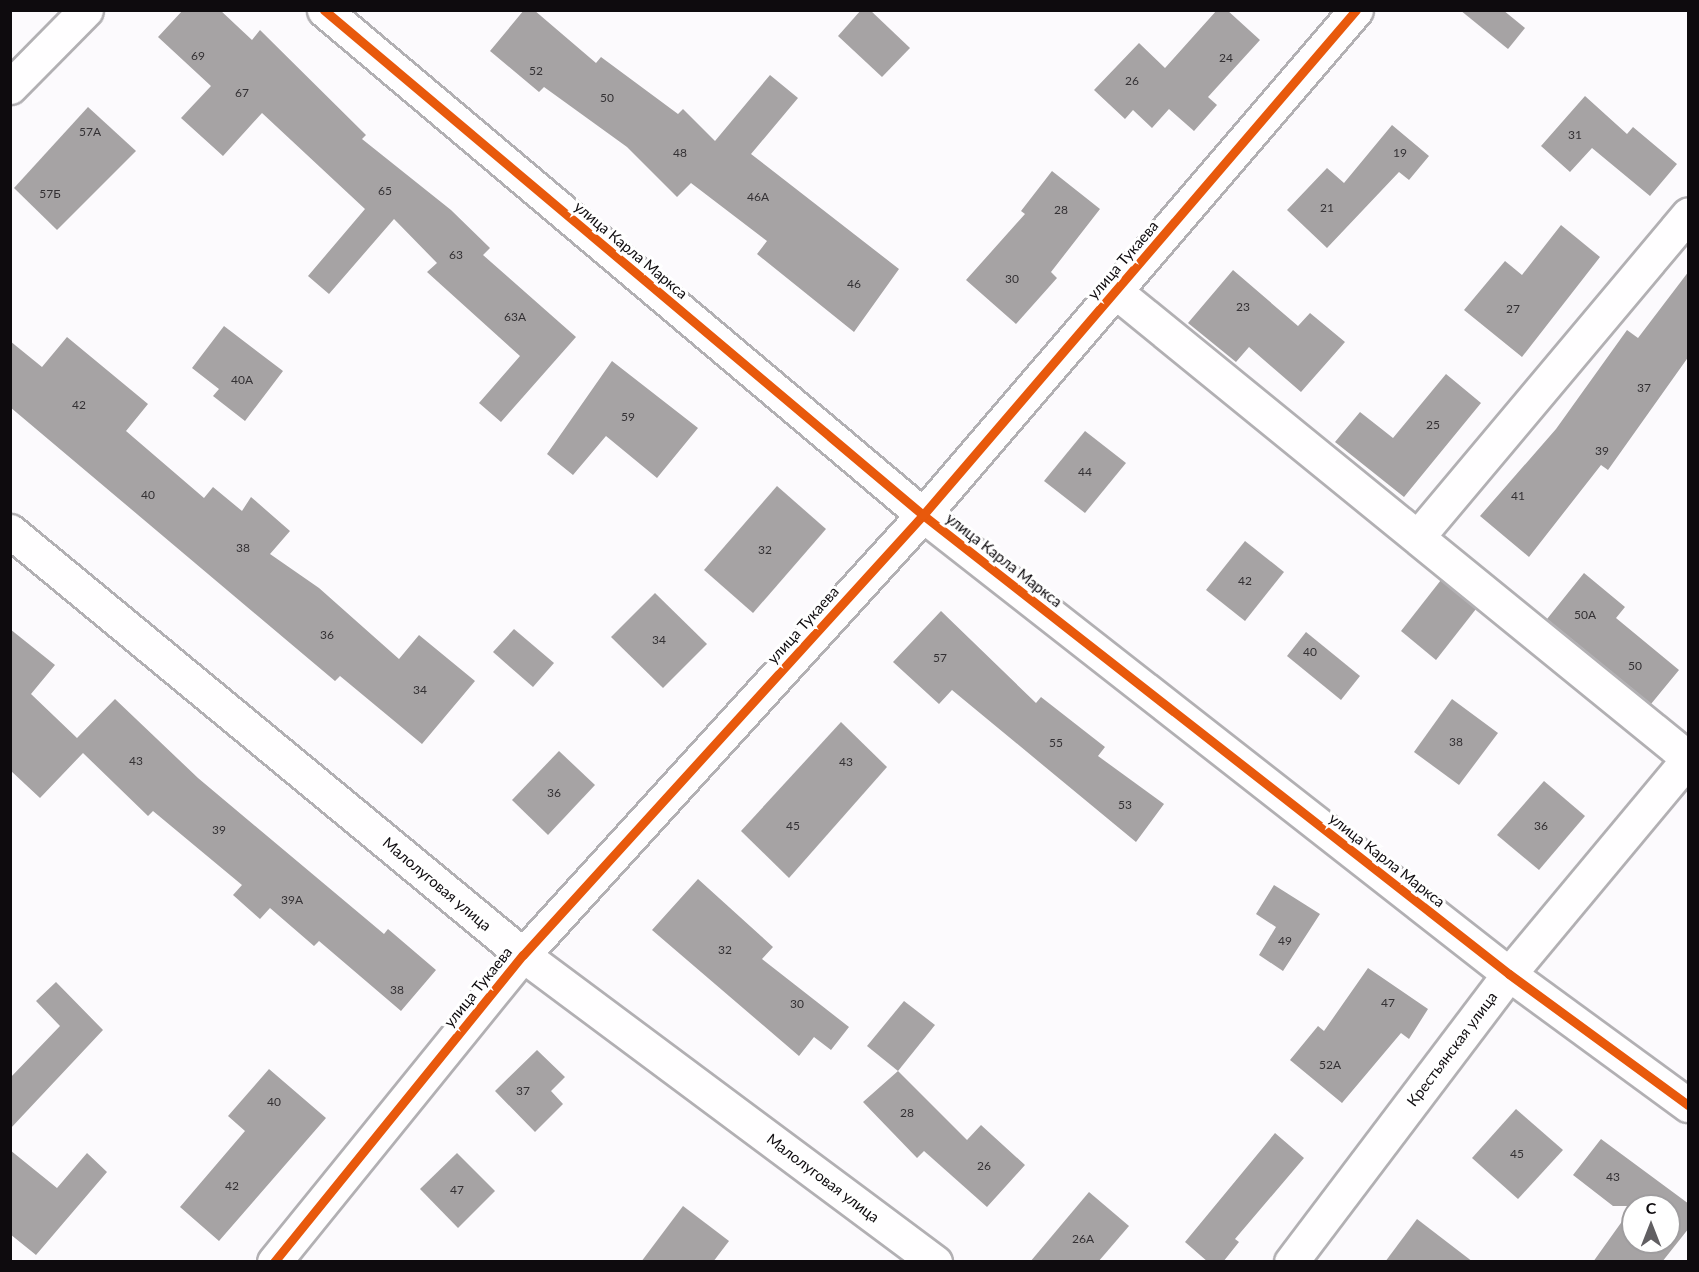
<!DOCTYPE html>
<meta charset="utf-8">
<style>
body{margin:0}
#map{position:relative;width:1699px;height:1272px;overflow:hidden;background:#fcfafd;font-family:Lato,sans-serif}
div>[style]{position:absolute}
.building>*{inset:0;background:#a6a3a4}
.roads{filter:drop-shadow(2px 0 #b2b0b3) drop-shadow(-2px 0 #b2b0b3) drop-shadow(0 2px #b2b0b3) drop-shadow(0 -2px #b2b0b3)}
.minor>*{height:33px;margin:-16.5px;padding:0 16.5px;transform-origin:16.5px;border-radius:16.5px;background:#fffeff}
.cycleway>*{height:9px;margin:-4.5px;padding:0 4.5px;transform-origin:4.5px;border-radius:4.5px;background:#e8590c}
span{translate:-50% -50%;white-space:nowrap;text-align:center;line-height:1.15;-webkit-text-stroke:6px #fff;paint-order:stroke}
.number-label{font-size:12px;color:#343134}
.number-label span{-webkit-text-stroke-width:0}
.street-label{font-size:15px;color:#0e0b0e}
.frame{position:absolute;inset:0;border:12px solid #0e0b0e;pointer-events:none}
.north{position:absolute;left:1621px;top:1194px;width:60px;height:60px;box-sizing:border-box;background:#fff;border:2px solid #9f9d9f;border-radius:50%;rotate:0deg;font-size:16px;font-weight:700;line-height:24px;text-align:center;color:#0e0b0e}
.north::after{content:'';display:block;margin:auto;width:21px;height:27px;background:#615f62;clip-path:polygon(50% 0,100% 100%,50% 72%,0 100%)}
</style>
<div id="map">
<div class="building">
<i style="clip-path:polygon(183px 10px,220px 10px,252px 40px,260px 30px,366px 135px,362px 139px,451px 210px,490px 248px,483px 255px,576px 337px,501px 422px,479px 403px,520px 356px,427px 272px,437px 263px,394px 219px,329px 294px,308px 276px,365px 209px,262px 113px,223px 156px,181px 118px,211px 86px,158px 37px)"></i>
<i style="clip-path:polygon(524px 10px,534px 10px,596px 63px,601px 57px,678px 114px,683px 109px,715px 141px,770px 75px,798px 98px,751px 154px,899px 269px,854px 332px,757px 254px,767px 241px,691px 183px,677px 197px,627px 147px,544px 87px,539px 92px,490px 51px)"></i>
<i style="clip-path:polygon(861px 10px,870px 10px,910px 48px,882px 77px,838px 36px)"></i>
<i style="clip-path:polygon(1217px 10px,1227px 10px,1260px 40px,1208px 97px,1217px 105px,1194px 131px,1169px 109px,1152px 128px,1133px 110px,1125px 119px,1094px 90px,1139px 43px,1165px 68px)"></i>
<i style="clip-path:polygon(1460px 10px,1503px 10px,1525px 28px,1508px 49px)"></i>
<i style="clip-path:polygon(1585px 96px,1627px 134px,1633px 127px,1677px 164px,1650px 196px,1592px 148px,1570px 172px,1541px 146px)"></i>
<i style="clip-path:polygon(88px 107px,136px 151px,57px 230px,14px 188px)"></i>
<i style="clip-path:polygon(1392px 125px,1429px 156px,1409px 180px,1399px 172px,1327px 248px,1287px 210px,1327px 168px,1344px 183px)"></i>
<i style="clip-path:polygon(1052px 171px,1100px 209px,1051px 272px,1057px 278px,1016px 324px,966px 280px,1025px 214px,1021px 211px)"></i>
<i style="clip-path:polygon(1561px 225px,1600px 257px,1522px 357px,1464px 310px,1505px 261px,1522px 275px)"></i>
<i style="clip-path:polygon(1233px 270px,1298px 326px,1310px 313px,1345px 342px,1301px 392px,1249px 347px,1236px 362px,1188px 323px)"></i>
<i style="clip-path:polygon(1689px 271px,1689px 356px,1608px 470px,1601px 465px,1529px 557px,1480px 516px,1556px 429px,1627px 330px,1638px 338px)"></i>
<i style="clip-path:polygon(224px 326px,283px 371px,245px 421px,213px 396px,219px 389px,192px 368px)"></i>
<i style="clip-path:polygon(67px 337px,148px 404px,126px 431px,204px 498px,213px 487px,242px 511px,251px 497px,290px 531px,270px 554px,319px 588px,399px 659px,419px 635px,475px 681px,422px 744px,340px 676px,335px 681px,10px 407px,10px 341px,42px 367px)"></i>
<i style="clip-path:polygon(612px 361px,698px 428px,657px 478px,606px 436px,573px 475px,547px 454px)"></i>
<i style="clip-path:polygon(1446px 374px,1481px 403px,1404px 497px,1335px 442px,1360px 412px,1393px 438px)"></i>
<i style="clip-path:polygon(1085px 431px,1126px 463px,1085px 513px,1044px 481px)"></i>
<i style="clip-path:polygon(777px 486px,826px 529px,753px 613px,704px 570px)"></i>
<i style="clip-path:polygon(1245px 541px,1284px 572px,1245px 621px,1206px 590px)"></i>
<i style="clip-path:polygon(1584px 573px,1625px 607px,1616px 618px,1679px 670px,1651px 704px,1547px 619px)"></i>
<i style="clip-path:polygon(1441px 580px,1476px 609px,1436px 660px,1401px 631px)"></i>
<i style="clip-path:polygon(655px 593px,707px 644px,663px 688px,611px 637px)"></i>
<i style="clip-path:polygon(941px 611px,1036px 703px,1041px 697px,1105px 747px,1098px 756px,1164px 804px,1136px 842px,952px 690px,939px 704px,893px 662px)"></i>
<i style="clip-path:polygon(10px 629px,55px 665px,31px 694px,77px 738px,115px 699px,198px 778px,384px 934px,388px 929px,436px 970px,401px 1011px,319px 941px,314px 946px,270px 908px,260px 919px,233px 895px,242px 885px,153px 811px,148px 816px,83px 753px,40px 798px,10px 770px)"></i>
<i style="clip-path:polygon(514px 629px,554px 663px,533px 687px,493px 652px)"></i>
<i style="clip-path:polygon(1306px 632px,1360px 676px,1341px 700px,1287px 656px)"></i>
<i style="clip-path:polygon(1452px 699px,1498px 733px,1459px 785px,1414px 752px)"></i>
<i style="clip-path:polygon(841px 722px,887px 767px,789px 878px,741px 831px)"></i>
<i style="clip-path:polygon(559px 751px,595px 785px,548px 835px,512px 800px)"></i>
<i style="clip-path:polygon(1544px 781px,1585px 816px,1539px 870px,1497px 835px)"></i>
<i style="clip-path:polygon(698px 879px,773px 947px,762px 959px,849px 1027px,831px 1050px,814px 1037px,799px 1056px,652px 930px)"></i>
<i style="clip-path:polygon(1274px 885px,1320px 914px,1283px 971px,1259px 955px,1276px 927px,1256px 914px)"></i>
<i style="clip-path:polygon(1368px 968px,1428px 1009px,1409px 1039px,1401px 1033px,1342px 1103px,1290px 1060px,1318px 1026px,1324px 1031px)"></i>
<i style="clip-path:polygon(56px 982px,103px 1030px,10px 1129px,10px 1078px,60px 1026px,36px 1001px)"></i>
<i style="clip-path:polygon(904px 1001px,935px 1025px,898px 1071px,867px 1046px)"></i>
<i style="clip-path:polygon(537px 1050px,565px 1077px,551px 1091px,563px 1104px,535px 1132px,495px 1091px)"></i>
<i style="clip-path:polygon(269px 1069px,326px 1118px,219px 1241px,180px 1207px,245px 1131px,228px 1116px)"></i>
<i style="clip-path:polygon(898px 1071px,967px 1140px,981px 1125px,1025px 1165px,987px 1207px,924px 1151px,917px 1158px,863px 1102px)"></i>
<i style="clip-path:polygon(1516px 1109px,1563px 1150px,1518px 1199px,1472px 1158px)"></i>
<i style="clip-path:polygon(1275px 1133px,1304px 1158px,1235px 1239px,1239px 1242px,1223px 1262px,1208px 1262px,1185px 1242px)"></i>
<i style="clip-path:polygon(evenodd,1601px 1139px,1689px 1204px,1689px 1228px,1662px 1262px,1593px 1262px,1633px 1206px,1613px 1206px,1573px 1175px,1601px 1139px,1633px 1206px,1669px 1206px,1669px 1242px,1633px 1242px,1633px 1206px)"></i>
<i style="clip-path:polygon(10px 1150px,57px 1188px,87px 1153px,107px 1172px,36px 1255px,10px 1234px)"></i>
<i style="clip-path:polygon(457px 1153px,495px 1191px,458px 1228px,420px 1189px)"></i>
<i style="clip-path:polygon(1089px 1192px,1129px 1226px,1098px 1262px,1030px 1262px)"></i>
<i style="clip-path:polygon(683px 1206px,729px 1241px,713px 1262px,641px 1262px)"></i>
<i style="clip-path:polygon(1417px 1219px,1473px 1262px,1385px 1262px)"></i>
</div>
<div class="roads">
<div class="minor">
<i style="left:324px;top:10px;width:783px;rotate:40.13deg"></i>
<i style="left:923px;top:515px;width:744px;rotate:38.07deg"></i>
<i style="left:1509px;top:974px;width:222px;rotate:36.2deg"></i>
<i style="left:10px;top:87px;width:108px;rotate:-45.4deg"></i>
<i style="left:1115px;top:291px;width:739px;rotate:39.18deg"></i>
<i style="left:10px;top:531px;width:666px;rotate:39.57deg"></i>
<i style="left:523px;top:955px;width:514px;rotate:36.69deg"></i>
<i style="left:1420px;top:534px;width:417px;rotate:-50deg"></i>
<i style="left:274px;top:1262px;width:395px;rotate:-51deg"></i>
<i style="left:523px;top:955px;width:595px;rotate:-47.73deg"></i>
<i style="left:923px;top:515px;width:665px;rotate:-49.39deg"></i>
<i style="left:1291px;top:1262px;width:361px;rotate:-52.9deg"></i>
<i style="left:1509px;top:974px;width:280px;rotate:-50.2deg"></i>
</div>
</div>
<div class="cycleway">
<i style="left:324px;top:10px;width:783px;rotate:40.13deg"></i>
<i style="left:923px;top:515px;width:744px;rotate:38.07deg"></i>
<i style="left:1509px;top:974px;width:222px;rotate:36.2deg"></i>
<i style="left:274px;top:1262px;width:395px;rotate:-51deg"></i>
<i style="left:523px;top:955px;width:595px;rotate:-47.73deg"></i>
<i style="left:923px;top:515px;width:665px;rotate:-49.39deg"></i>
</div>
<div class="number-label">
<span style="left:198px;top:56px">69</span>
<span style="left:1226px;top:58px">24</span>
<span style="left:536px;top:71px">52</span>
<span style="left:1132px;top:81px">26</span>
<span style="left:242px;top:93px">67</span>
<span style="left:607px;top:98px">50</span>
<span style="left:90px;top:132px">57А</span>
<span style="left:1575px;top:135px">31</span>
<span style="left:680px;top:153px">48</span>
<span style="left:1400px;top:153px">19</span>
<span style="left:385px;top:191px">65</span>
<span style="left:50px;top:194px">57Б</span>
<span style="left:758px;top:197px">46А</span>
<span style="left:1327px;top:208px">21</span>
<span style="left:1061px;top:210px">28</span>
<span style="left:456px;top:255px">63</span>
<span style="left:1012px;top:279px">30</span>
<span style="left:854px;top:284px">46</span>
<span style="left:1243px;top:307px">23</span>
<span style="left:1513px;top:309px">27</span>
<span style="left:515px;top:317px">63А</span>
<span style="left:242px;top:380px">40А</span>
<span style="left:1644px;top:388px">37</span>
<span style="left:79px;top:405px">42</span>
<span style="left:628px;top:417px">59</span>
<span style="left:1433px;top:425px">25</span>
<span style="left:1602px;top:451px">39</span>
<span style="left:1085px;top:472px">44</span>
<span style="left:148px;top:495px">40</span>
<span style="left:1518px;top:496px">41</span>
<span style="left:243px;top:548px">38</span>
<span style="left:765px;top:550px">32</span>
<span style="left:1245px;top:581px">42</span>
<span style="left:1585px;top:615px">50А</span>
<span style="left:327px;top:635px">36</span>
<span style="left:659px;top:640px">34</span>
<span style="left:1310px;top:652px">40</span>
<span style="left:940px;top:658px">57</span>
<span style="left:1635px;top:666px">50</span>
<span style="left:420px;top:690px">34</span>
<span style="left:1456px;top:742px">38</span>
<span style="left:1056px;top:743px">55</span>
<span style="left:136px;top:761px">43</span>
<span style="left:846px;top:762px">43</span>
<span style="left:554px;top:793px">36</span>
<span style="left:1125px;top:805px">53</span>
<span style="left:793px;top:826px">45</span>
<span style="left:1541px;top:826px">36</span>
<span style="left:219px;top:830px">39</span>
<span style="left:292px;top:900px">39А</span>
<span style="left:1285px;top:941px">49</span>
<span style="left:725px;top:950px">32</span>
<span style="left:397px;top:990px">38</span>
<span style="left:1388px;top:1003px">47</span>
<span style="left:797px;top:1004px">30</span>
<span style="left:1330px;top:1065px">52А</span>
<span style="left:523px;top:1091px">37</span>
<span style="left:274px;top:1102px">40</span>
<span style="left:907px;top:1113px">28</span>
<span style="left:1517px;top:1154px">45</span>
<span style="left:984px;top:1166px">26</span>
<span style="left:1613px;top:1177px">43</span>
<span style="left:232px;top:1186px">42</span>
<span style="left:457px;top:1190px">47</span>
<span style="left:1083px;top:1239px">26А</span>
</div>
<div class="street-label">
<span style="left:631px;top:250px;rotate:40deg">улица Карла Маркса</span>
<span style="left:1123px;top:260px;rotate:-49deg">улица Тукаева</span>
<span style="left:1004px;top:560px;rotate:38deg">улица Карла Маркса</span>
<span style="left:803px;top:625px;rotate:-48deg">улица Тукаева</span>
<span style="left:1387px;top:860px;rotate:38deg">улица Карла Маркса</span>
<span style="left:437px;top:884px;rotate:40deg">Малолуговая улица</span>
<span style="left:478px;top:987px;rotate:-51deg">улица Тукаева</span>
<span style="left:1452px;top:1049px;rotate:-53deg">Крестьянская улица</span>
<span style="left:823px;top:1178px;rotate:37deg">Малолуговая улица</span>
</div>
<div class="frame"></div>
<div class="north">С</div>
</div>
